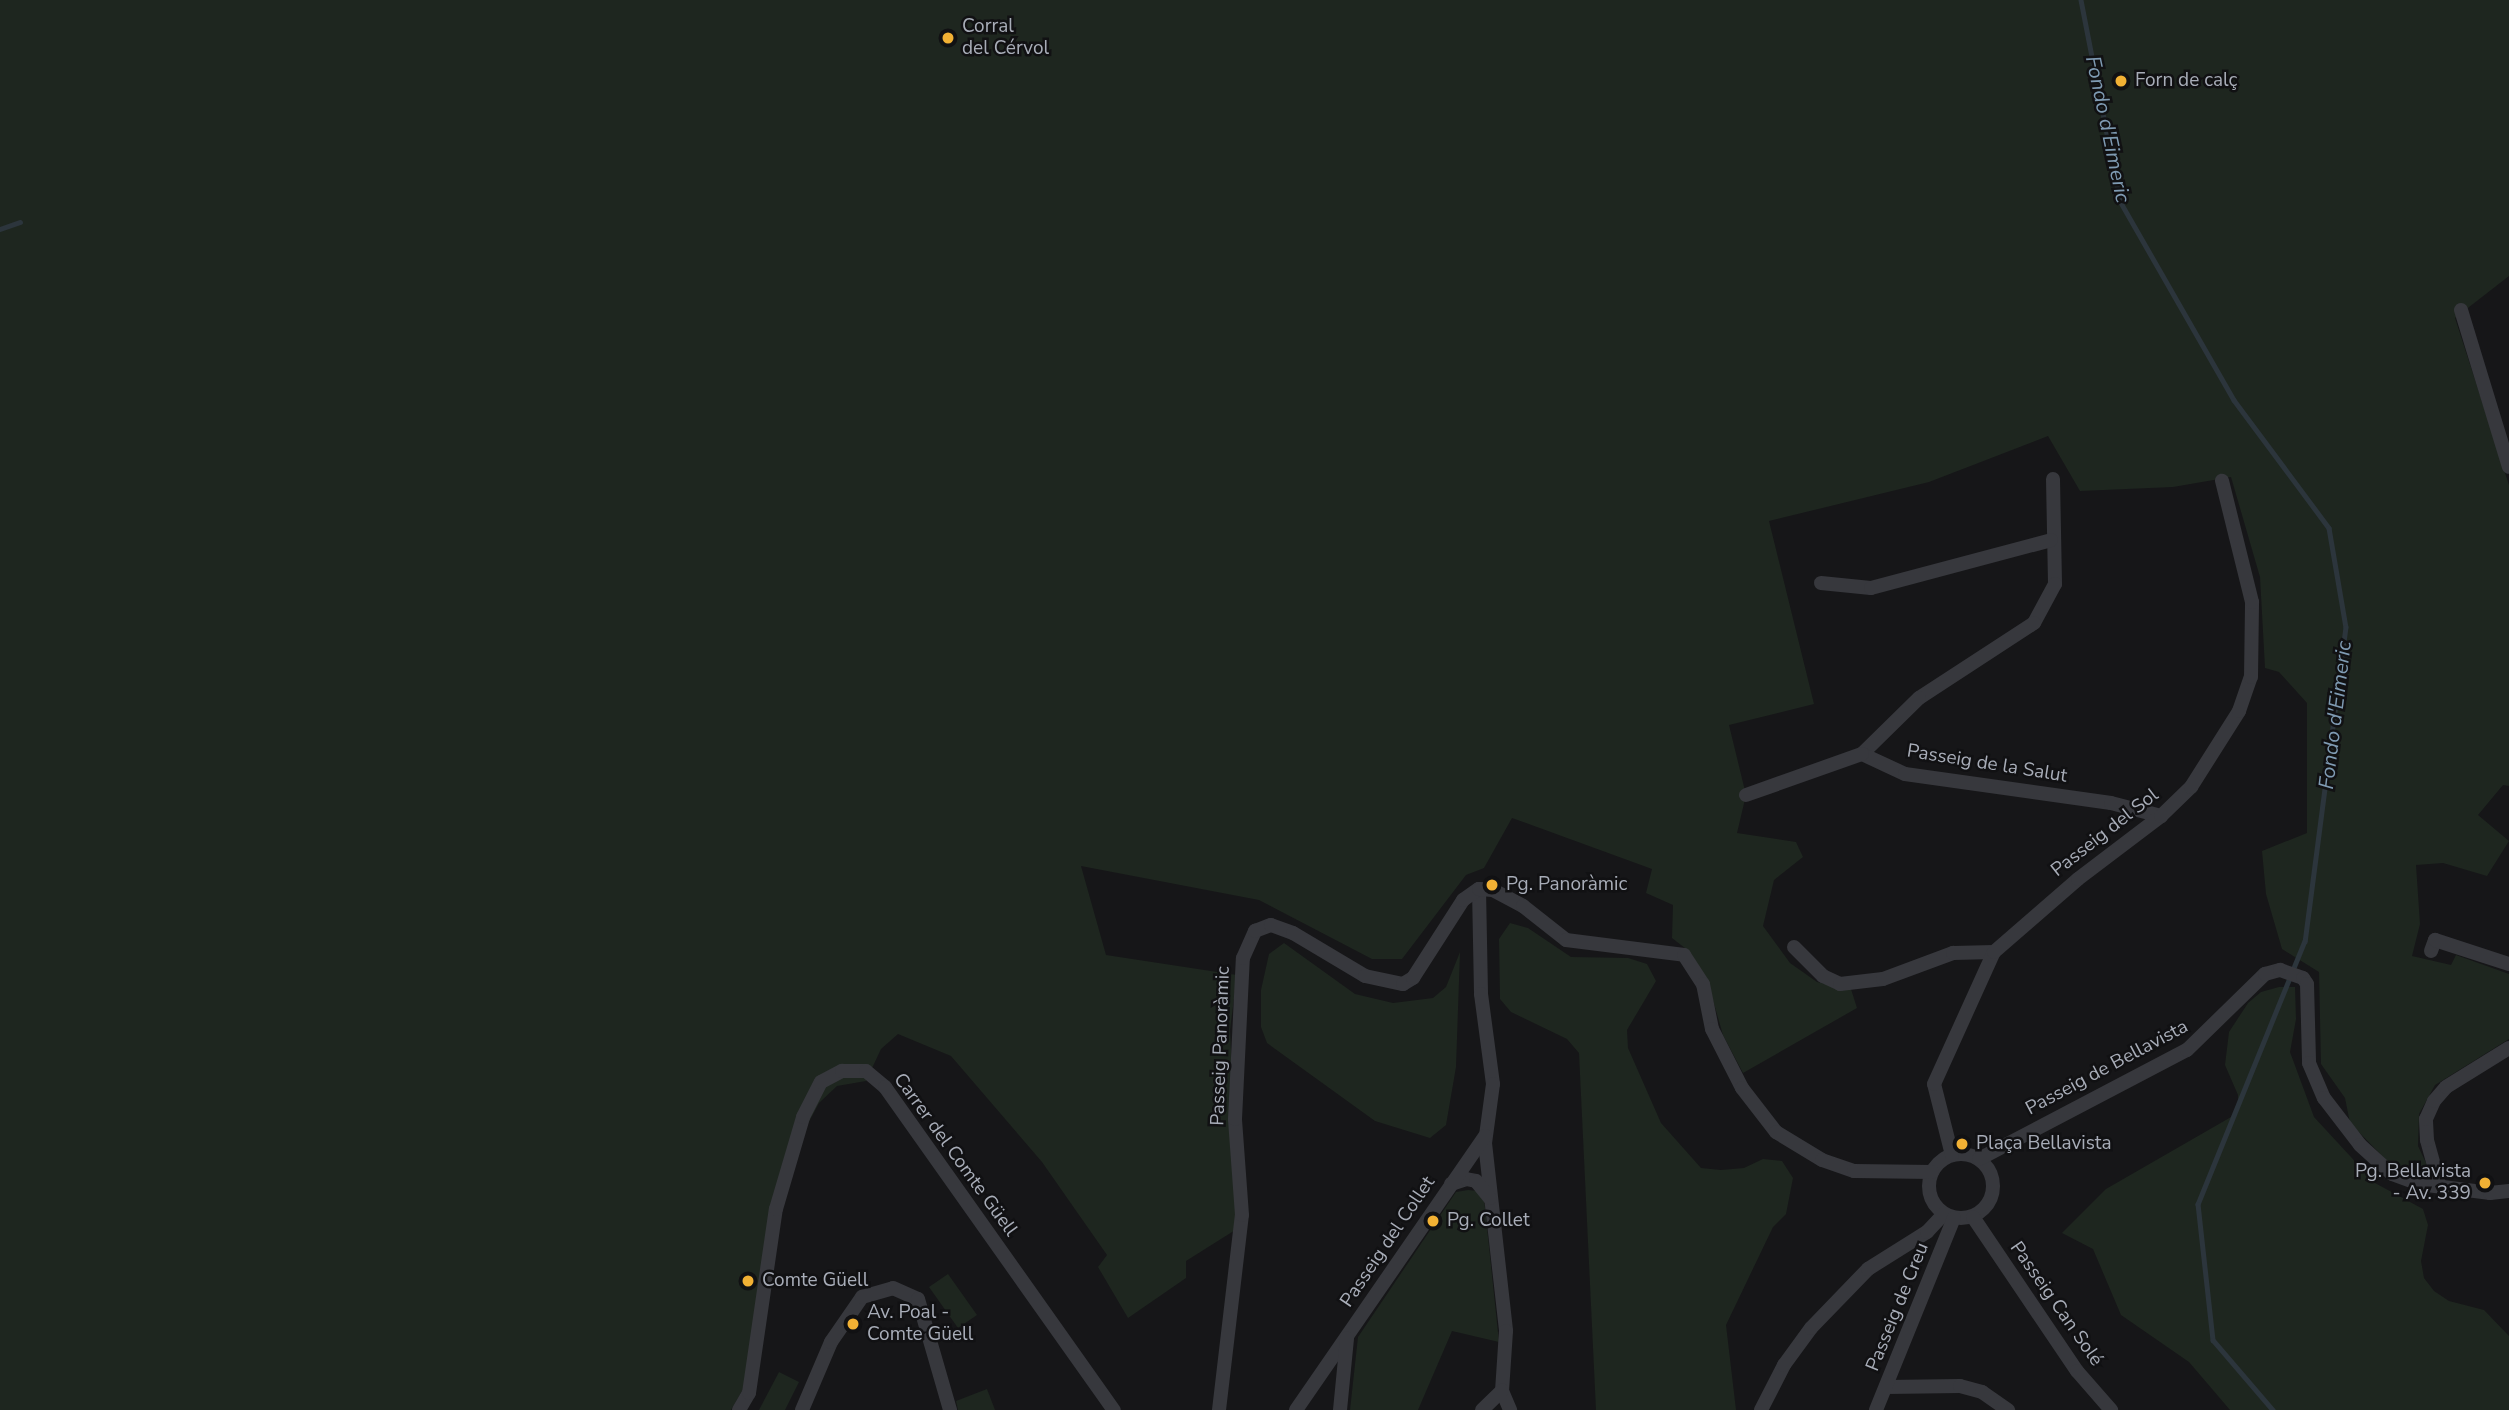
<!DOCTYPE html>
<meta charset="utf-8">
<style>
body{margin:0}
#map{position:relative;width:2509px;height:1410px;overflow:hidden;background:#161618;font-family:"Nunito Sans",sans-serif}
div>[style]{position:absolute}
.green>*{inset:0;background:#1e261f}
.stream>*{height:4.5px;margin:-2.25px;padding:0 2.25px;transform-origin:2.25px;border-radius:2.25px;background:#2c353c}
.minor>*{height:14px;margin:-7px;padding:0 7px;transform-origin:7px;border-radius:7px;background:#37383d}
.minor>.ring{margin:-7px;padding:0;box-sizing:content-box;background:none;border:14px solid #37383d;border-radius:50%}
.dots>*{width:19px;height:19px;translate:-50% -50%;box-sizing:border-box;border:4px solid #111113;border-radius:50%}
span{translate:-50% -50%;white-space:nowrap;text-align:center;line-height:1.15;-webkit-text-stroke:5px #111113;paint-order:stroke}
.poi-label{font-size:19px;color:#a8adb8}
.left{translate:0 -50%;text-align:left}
.right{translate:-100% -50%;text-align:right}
.street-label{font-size:19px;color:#a8adb8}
.water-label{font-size:21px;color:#7f9bb3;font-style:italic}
</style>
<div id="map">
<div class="green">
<i style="clip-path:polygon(0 0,2509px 0,2509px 276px,2455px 318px,2509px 485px,2509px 786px,2503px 785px,2478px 815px,2509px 841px,2487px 876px,2443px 863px,2416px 865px,2420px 924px,2412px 956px,2451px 965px,2456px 955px,2509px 974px,2509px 1039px,2435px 1085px,2419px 1114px,2418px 1146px,2428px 1167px,2422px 1177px,2396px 1170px,2350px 1123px,2345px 1098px,2321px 1064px,2319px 972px,2282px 949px,2266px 894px,2262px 851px,2307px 833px,2307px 703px,2279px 672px,2265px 668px,2260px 577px,2231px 477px,2173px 487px,2080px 491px,2048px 436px,1929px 482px,1769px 521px,1814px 704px,1729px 725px,1746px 795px,1737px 833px,1796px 842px,1803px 857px,1774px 880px,1763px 926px,1790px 963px,1817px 982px,1851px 989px,1857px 1008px,1743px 1073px,1723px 1035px,1708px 983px,1690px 952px,1672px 938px,1673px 905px,1646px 893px,1652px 869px,1512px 818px,1484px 868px,1466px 875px,1402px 959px,1372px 959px,1259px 900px,1081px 866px,1106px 955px,1237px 975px,1230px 1030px,1240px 1227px,1186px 1261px,1186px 1278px,1128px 1318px,1098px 1267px,1107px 1255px,1042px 1162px,951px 1056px,898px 1034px,881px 1049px,866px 1081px,837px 1086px,819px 1103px,780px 1176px,746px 1384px,731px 1410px,0 1410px)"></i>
<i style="clip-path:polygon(1510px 923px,1528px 928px,1571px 957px,1628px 958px,1647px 964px,1656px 981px,1627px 1030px,1628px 1048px,1661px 1123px,1701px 1168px,1721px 1170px,1744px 1168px,1763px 1159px,1782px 1161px,1793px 1178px,1786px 1214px,1773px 1227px,1726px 1325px,1736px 1410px,1596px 1410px,1579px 1053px,1567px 1039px,1511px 1012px,1500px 999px,1499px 939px)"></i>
<i style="clip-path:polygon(1284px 943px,1355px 994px,1393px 1003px,1433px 998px,1446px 987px,1460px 952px,1456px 1067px,1446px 1125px,1430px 1138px,1375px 1121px,1267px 1043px,1261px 1027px,1261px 990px,1269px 954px)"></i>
<i style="clip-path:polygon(2279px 987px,2295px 987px,2296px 1019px,2290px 1052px,2314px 1117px,2375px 1183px,2423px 1209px,2428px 1225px,2421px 1261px,2424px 1278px,2434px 1291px,2449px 1301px,2484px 1310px,2509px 1336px,2509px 1410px,2230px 1410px,2189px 1362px,2121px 1315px,2093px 1249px,2062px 1233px,2106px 1189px,2238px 1113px,2238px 1095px,2225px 1065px,2229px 1032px,2248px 1003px,2261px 992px)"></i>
<i style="clip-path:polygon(1468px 1190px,1478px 1191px,1484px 1199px,1499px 1342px,1452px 1331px,1418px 1410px,1350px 1410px,1358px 1337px,1456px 1192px)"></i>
<i style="clip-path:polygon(948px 1274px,977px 1315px,958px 1328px,929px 1287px)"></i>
<i style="clip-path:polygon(779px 1372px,799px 1382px,785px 1410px,759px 1410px)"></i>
<i style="clip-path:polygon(987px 1389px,995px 1410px,958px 1410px,956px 1401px)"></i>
</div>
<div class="stream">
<i style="left:2081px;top:0;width:205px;rotate:79deg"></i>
<i style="left:2120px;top:201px;width:229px;rotate:60.2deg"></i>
<i style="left:2234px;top:400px;width:159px;rotate:53.4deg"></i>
<i style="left:2329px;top:528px;width:100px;rotate:80.3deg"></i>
<i style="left:2346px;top:627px;width:317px;rotate:97.4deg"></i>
<i style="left:2305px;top:941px;width:284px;rotate:112.1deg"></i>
<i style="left:2198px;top:1204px;width:137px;rotate:83.7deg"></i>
<i style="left:2213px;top:1340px;width:92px;rotate:49.4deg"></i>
<i style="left:0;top:229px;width:21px;rotate:-19deg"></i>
</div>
<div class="minor">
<i style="left:2461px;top:310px;width:164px;rotate:73deg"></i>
<i style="left:2053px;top:479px;width:105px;rotate:88.9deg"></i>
<i style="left:2055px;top:584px;width:44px;rotate:118.3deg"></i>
<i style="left:2034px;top:623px;width:137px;rotate:146.9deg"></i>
<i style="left:1919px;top:698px;width:80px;rotate:135.5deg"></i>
<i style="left:1862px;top:754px;width:47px;rotate:24.9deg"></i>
<i style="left:1905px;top:774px;width:208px;rotate:8deg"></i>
<i style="left:2111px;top:803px;width:52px;rotate:14.6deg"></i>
<i style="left:1821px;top:583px;width:50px;rotate:5.7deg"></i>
<i style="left:1871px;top:588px;width:186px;rotate:-14.9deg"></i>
<i style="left:1746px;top:795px;width:123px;rotate:-19.5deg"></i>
<i style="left:1479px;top:889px;width:105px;rotate:88.9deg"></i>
<i style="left:1481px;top:994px;width:91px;rotate:82.4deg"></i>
<i style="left:1493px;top:1084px;width:60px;rotate:97.7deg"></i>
<i style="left:1485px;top:1143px;width:189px;rotate:83.6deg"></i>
<i style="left:1506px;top:1331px;width:60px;rotate:93.8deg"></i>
<i style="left:1502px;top:1391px;width:21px;rotate:67deg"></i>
<i style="left:1794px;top:947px;width:41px;rotate:45deg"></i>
<i style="left:1823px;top:976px;width:19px;rotate:25deg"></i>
<i style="left:1840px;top:984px;width:43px;rotate:-6.6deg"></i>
<i style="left:1883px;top:979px;width:75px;rotate:-20.4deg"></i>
<i style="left:1953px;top:953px;width:41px;rotate:-1.4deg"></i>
<i style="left:2431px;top:951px;width:12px;rotate:-70deg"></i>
<i style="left:2435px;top:940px;width:78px;rotate:18deg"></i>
<i class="ring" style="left:1929px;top:1154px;width:50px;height:50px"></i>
<i style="left:1952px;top:1155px;width:73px;rotate:-104.2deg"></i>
<i style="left:1934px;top:1084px;width:145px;rotate:-65.6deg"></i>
<i style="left:1994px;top:952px;width:111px;rotate:-41deg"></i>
<i style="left:2078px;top:879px;width:104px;rotate:-37.2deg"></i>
<i style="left:2161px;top:816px;width:42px;rotate:-44deg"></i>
<i style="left:2191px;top:787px;width:90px;rotate:-57.7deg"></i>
<i style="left:2239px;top:711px;width:36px;rotate:-71deg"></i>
<i style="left:2251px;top:677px;width:75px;rotate:-89.2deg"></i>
<i style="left:2252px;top:602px;width:125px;rotate:-103.9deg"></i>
<i style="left:1979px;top:1159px;width:235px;rotate:-27.7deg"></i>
<i style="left:2187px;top:1050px;width:109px;rotate:-44.3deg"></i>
<i style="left:2265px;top:974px;width:16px;rotate:-15deg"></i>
<i style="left:2280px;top:970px;width:24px;rotate:19deg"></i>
<i style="left:2303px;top:978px;width:7px;rotate:56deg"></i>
<i style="left:2307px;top:984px;width:79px;rotate:88.5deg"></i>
<i style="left:2309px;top:1063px;width:38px;rotate:67deg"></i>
<i style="left:2324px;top:1098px;width:59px;rotate:52.5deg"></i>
<i style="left:2360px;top:1145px;width:43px;rotate:42.2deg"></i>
<i style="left:2392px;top:1174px;width:29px;rotate:20deg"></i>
<i style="left:2419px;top:1184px;width:72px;rotate:7.2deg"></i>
<i style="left:2490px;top:1193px;width:19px;rotate:-6deg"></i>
<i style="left:1451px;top:1184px;width:16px;rotate:-18deg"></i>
<i style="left:1466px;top:1179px;width:10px;rotate:11deg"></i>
<i style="left:1476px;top:1181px;width:22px;rotate:51deg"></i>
<i style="left:2440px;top:1187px;width:49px;rotate:-105.5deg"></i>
<i style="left:2427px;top:1140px;width:21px;rotate:-93deg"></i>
<i style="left:2426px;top:1119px;width:20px;rotate:-66deg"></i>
<i style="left:2434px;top:1101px;width:18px;rotate:-49deg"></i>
<i style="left:2446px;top:1087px;width:74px;rotate:-31.8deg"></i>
<i style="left:1973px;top:1217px;width:186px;rotate:56deg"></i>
<i style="left:2077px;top:1371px;width:52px;rotate:48.9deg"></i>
<i style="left:1887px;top:1387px;width:73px;rotate:-0.8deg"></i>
<i style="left:1960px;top:1386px;width:23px;rotate:15deg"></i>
<i style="left:1982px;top:1392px;width:32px;rotate:35deg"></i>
<i style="left:739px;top:1410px;width:20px;rotate:-60deg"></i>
<i style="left:749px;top:1393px;width:186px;rotate:-81.7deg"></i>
<i style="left:776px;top:1209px;width:96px;rotate:-73.6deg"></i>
<i style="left:803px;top:1117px;width:39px;rotate:-63deg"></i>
<i style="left:821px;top:1082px;width:24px;rotate:-28deg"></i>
<i style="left:842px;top:1071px;width:24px"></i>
<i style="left:866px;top:1071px;width:25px;rotate:40deg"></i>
<i style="left:885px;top:1087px;width:396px;rotate:54.7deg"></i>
<i style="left:802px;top:1410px;width:74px;rotate:-66.9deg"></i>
<i style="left:831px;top:1342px;width:55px;rotate:-55.4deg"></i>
<i style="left:862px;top:1297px;width:32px;rotate:-16deg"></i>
<i style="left:893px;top:1288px;width:27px;rotate:24deg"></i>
<i style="left:918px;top:1299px;width:116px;rotate:73.9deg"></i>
<i style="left:1219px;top:1410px;width:196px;rotate:-83.3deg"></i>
<i style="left:1242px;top:1215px;width:96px;rotate:-94.2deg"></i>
<i style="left:1235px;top:1119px;width:161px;rotate:-87.2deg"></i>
<i style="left:1243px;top:958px;width:30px;rotate:-66deg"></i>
<i style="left:1255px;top:931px;width:17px;rotate:-21deg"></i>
<i style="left:1271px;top:925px;width:23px;rotate:20deg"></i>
<i style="left:1293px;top:933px;width:84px;rotate:30.8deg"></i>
<i style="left:1365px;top:976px;width:39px;rotate:12deg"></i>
<i style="left:1403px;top:984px;width:12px;rotate:-31deg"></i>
<i style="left:1413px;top:978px;width:93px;rotate:-57.3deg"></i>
<i style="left:1463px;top:900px;width:19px;rotate:-35deg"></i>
<i style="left:1479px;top:889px;width:14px;rotate:4deg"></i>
<i style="left:1493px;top:890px;width:34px;rotate:28deg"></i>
<i style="left:1523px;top:906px;width:55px;rotate:38.3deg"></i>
<i style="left:1566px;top:940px;width:119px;rotate:7.2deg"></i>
<i style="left:1684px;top:955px;width:35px;rotate:57deg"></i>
<i style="left:1703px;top:984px;width:46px;rotate:78.7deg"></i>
<i style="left:1712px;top:1029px;width:66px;rotate:63deg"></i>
<i style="left:1742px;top:1088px;width:56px;rotate:52.3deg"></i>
<i style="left:1776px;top:1132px;width:54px;rotate:31.3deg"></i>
<i style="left:1822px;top:1160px;width:34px;rotate:19deg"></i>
<i style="left:1854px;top:1171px;width:78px;rotate:0.7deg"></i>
<i style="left:1296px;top:1410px;width:333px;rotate:-55.4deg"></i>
<i style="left:1340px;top:1410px;width:72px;rotate:-84.4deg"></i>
<i style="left:1482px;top:1410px;width:28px;rotate:-44deg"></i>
<i style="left:1761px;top:1410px;width:51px;rotate:-62.9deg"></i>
<i style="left:1784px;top:1365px;width:46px;rotate:-53.9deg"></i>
<i style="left:1811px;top:1328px;width:82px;rotate:-46deg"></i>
<i style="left:1868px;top:1269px;width:70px;rotate:-32.1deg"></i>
<i style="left:1927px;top:1232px;width:25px;rotate:-47deg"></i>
<i style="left:1876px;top:1410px;width:207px;rotate:-67.9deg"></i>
</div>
<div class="dots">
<i style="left:948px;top:38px;background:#f2b134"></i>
<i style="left:2121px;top:81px;background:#f2b134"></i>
<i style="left:1492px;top:885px;background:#f2b134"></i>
<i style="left:1962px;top:1144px;background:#f2b134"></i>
<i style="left:2485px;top:1183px;background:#f2b134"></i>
<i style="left:1433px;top:1221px;background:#f2b134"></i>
<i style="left:748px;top:1281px;background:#f2b134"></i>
<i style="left:853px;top:1324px;background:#f2b134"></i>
</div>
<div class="poi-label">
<span class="left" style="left:962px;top:38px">Corral<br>del Cérvol</span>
<span class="left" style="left:2135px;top:81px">Forn de calç</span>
<span class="left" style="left:1506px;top:885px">Pg. Panoràmic</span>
<span class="left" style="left:1976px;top:1144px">Plaça Bellavista</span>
<span class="right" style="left:2471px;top:1183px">Pg. Bellavista<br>- Av. 339</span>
<span class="left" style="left:1447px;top:1221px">Pg. Collet</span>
<span class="left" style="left:762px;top:1281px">Comte Güell</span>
<span class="left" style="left:867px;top:1324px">Av. Poal -<br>Comte Güell</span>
</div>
<div class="street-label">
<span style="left:1987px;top:764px;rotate:9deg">Passeig de la Salut</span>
<span style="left:2105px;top:833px;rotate:-38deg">Passeig del Sol</span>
<span style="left:1221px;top:1046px;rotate:-88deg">Passeig Panoràmic</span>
<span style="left:2107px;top:1068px;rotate:-28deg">Passeig de Bellavista</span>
<span style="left:955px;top:1155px;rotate:54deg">Carrer del Comte Güell</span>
<span style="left:1388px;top:1242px;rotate:-56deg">Passeig del Collet</span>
<span style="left:2056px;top:1304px;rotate:55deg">Passeig Can Solé</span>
<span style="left:1898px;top:1307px;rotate:-68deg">Passeig de Creu</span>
</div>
<div class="water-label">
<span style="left:2108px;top:129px;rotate:78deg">Fondo d'Eimeric</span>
<span style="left:2335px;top:715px;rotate:-83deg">Fondo d'Eimeric</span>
</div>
</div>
